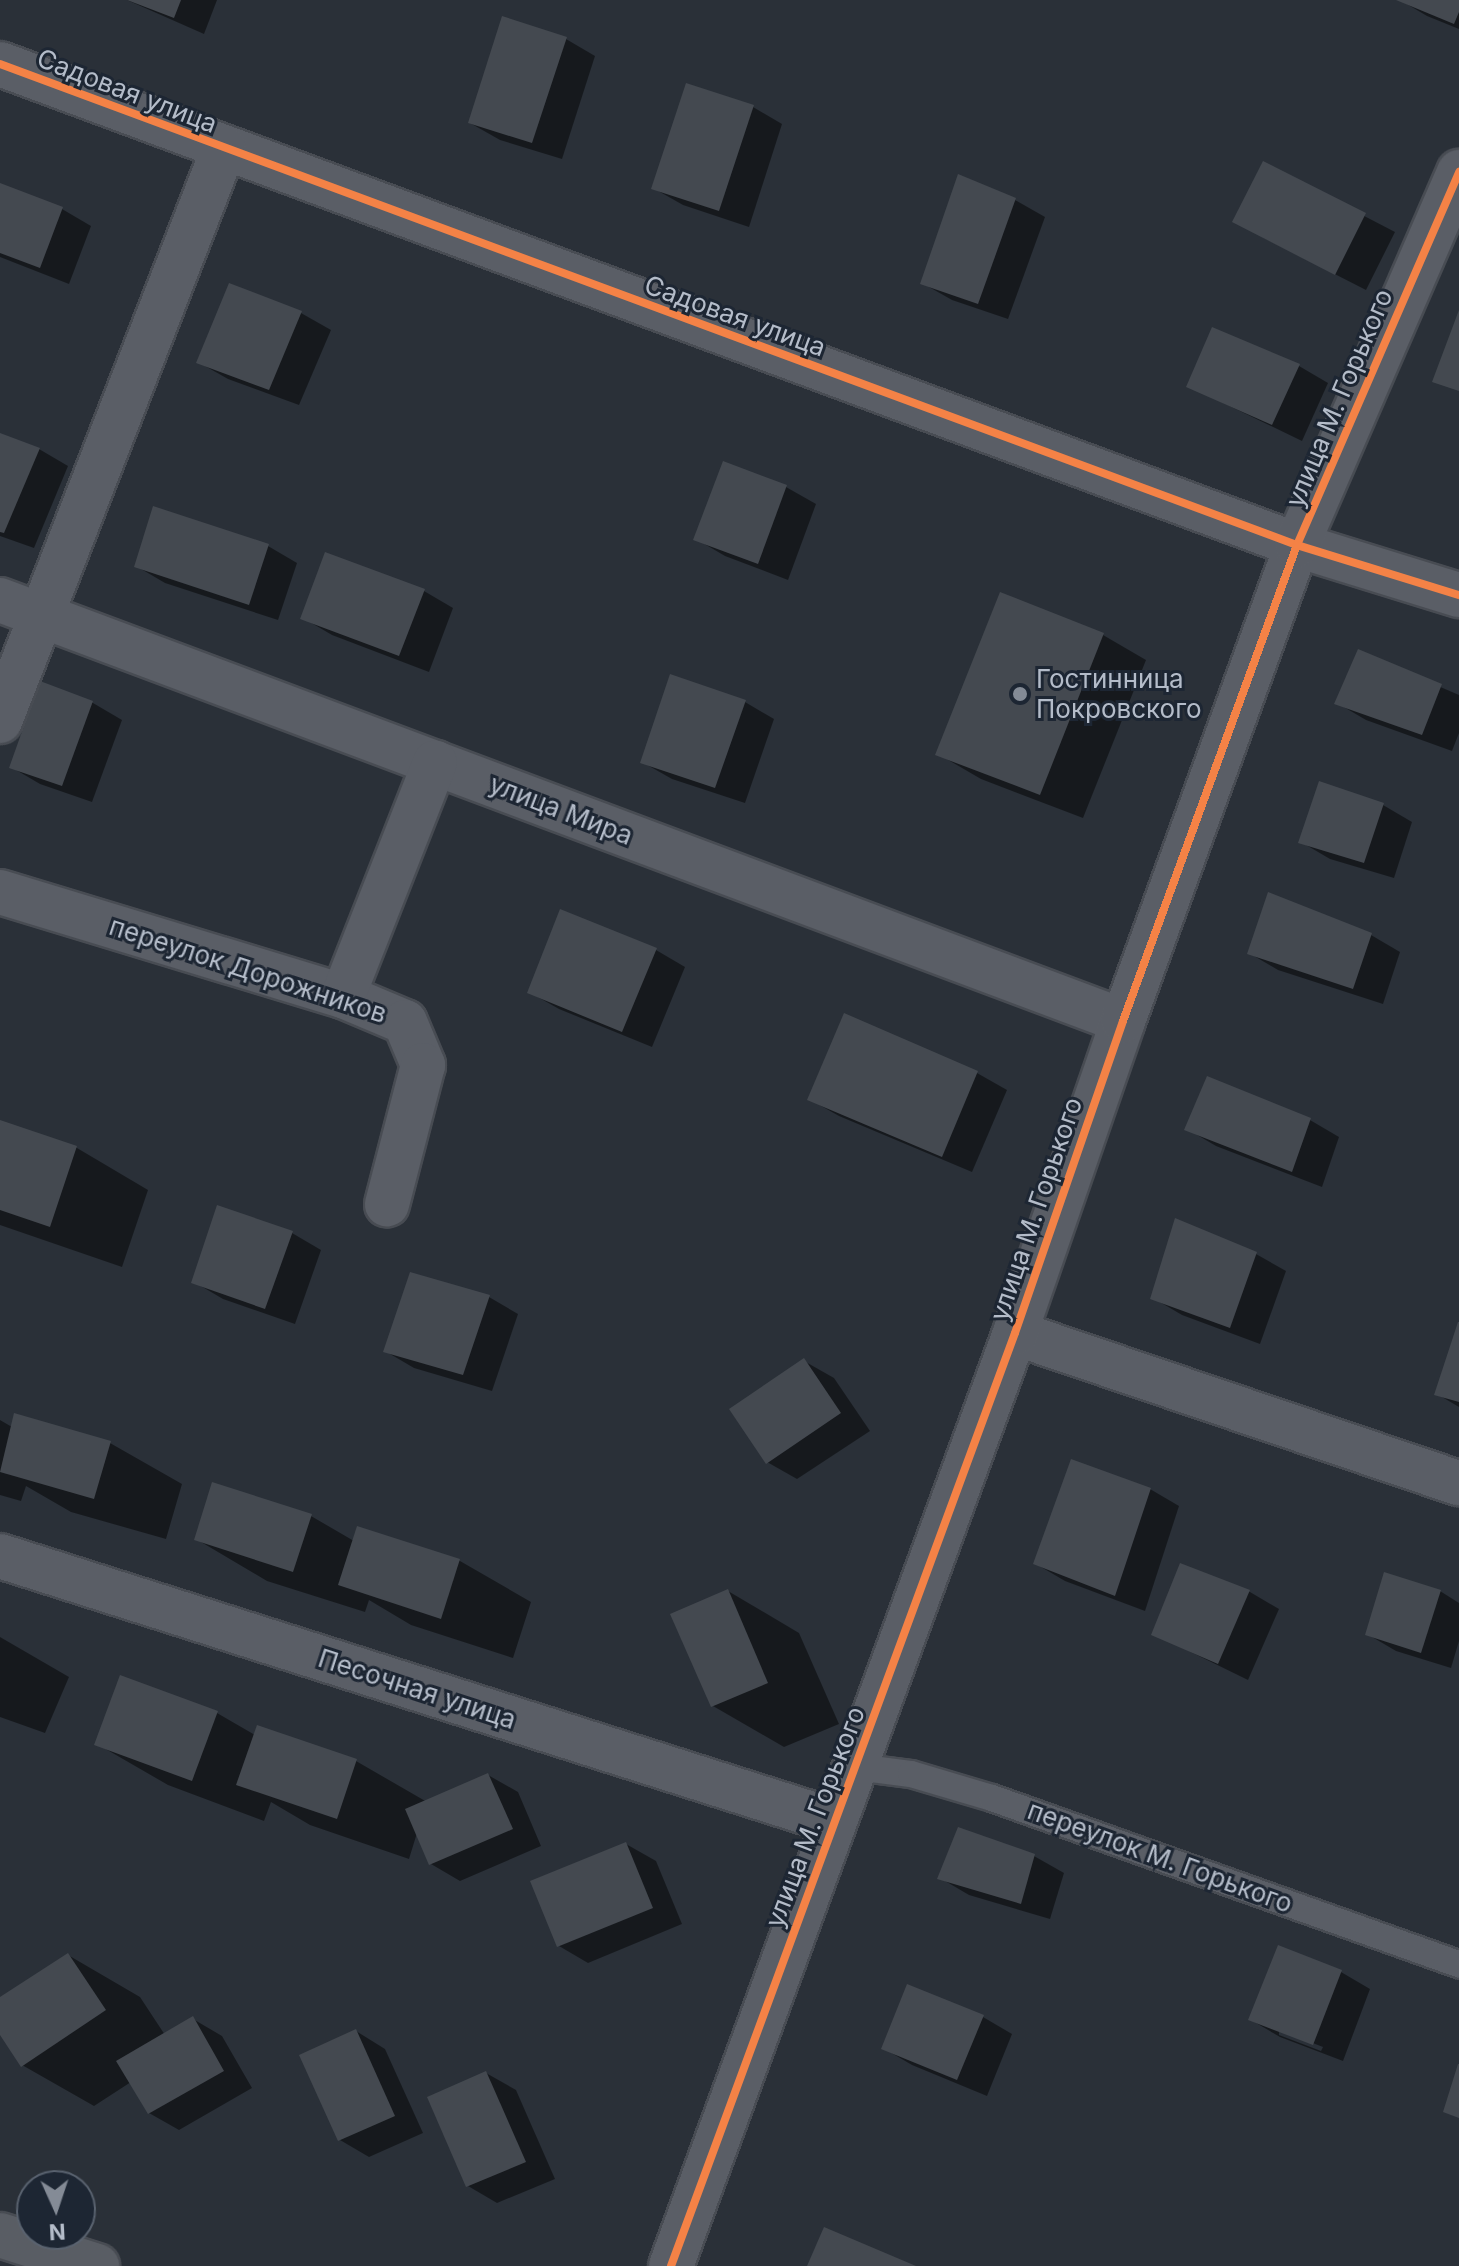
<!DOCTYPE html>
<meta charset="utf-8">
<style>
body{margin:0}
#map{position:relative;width:1459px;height:2266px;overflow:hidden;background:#2a3038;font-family:Inter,sans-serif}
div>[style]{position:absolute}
.shadow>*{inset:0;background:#0007}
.building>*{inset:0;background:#444950}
.roads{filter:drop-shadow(2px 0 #484c53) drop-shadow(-2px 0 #484c53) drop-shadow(0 2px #484c53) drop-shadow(0 -2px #484c53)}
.lane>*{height:26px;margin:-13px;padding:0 13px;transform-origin:13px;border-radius:13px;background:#5a5e66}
.street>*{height:44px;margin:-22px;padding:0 22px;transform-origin:22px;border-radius:22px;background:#5a5e66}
.secondary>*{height:44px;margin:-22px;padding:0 22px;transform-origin:22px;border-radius:22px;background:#595d64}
.cycleway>*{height:8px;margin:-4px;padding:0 4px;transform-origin:4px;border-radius:4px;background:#f48246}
.dots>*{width:22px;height:22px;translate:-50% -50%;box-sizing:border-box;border:4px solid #1d2633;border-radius:50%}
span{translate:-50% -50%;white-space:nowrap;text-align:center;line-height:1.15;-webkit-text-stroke:6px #1d2633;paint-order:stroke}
.street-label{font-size:26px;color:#b4bcc9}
.poi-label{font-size:26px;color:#b4bcc9}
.left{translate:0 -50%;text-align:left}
.north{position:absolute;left:16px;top:2170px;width:80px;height:80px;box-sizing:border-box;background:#1d2633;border:2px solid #59626f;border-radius:50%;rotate:177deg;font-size:22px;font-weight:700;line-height:32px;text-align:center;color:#b4bcc9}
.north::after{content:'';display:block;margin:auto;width:28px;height:36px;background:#848b96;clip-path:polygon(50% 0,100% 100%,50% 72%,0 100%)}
</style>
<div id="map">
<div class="shadow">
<i style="clip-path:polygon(127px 0,217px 0,204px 34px)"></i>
<i style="clip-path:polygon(1400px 0,1459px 0,1459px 29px,1427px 16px)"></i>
<i style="clip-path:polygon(566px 39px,595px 56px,562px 159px,500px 140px,470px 123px)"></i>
<i style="clip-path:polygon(753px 107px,782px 124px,749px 227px,683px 205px,653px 188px)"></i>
<i style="clip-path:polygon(1264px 164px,1395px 232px,1366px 290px,1264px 238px)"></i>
<i style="clip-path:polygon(960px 177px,1015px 200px,1045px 217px,1008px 319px,952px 300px,922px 283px)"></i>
<i style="clip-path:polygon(0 185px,62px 209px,91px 226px,69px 284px,0 257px)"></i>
<i style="clip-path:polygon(230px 285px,301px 313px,331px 330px,299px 405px,228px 379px,198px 362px)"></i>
<i style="clip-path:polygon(1299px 366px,1328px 383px,1302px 441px,1188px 386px)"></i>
<i style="clip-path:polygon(0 435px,39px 449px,68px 466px,34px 548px,0 536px)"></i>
<i style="clip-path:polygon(724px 464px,786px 487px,816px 504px,788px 580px,725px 556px,696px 539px)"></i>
<i style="clip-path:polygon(268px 546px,297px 563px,278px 620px,165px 583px,136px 566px)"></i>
<i style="clip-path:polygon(424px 591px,453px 608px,429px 672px,332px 635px,303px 618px)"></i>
<i style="clip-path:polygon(1103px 635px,1146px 660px,1083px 818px,981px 779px,938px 754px)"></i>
<i style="clip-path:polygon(1359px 652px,1459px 695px,1459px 733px,1452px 751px,1366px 720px,1337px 703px)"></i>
<i style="clip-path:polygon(42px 684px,93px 703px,122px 720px,92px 802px,40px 784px,11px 767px)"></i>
<i style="clip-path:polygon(745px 702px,774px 719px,745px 803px,672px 779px,642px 762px)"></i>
<i style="clip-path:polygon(1383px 805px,1412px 822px,1394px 878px,1330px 859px,1301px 842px)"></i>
<i style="clip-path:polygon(1371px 935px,1400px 952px,1383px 1004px,1278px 970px,1249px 953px)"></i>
<i style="clip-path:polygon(656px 950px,685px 967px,652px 1047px,559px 1009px,529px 992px)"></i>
<i style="clip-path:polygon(845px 1016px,977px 1073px,1007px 1090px,972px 1172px,839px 1116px,809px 1099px)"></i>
<i style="clip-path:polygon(1310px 1120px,1339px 1137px,1322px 1187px,1216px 1146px,1187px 1129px)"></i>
<i style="clip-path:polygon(0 1122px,77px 1148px,148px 1190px,122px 1267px,0 1225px)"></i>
<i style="clip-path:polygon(292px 1233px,321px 1250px,295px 1324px,223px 1299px,194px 1282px)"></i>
<i style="clip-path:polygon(1256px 1254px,1286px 1271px,1260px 1344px,1182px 1315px,1153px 1298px)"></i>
<i style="clip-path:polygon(489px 1297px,518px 1314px,492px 1391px,414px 1368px,385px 1351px)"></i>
<i style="clip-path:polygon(1459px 1326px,1459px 1407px,1437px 1394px)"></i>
<i style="clip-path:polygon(804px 1361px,834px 1378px,870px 1431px,797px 1479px,767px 1462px)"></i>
<i style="clip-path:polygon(0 1420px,12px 1427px,110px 1443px,182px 1484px,166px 1539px,71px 1512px,26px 1486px,21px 1501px,0 1495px)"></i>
<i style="clip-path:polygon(1150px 1489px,1179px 1506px,1145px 1611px,1065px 1581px,1036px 1564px)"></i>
<i style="clip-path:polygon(311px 1516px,354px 1541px,358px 1528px,460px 1561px,531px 1602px,513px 1658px,411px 1625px,369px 1600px,365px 1612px,267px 1581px,196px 1539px)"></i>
<i style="clip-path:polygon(1181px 1565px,1250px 1592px,1279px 1609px,1248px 1680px,1154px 1634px)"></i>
<i style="clip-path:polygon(728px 1591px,799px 1633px,839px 1724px,784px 1747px,713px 1706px)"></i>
<i style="clip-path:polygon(1440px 1591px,1459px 1603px,1459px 1641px,1451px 1668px,1396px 1651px,1367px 1634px)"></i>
<i style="clip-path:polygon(0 1637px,69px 1677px,45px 1733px,0 1717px)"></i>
<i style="clip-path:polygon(217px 1713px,255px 1735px,258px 1728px,356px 1761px,427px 1802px,488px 1775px,518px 1792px,541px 1846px,460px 1881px,431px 1864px,417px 1833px,409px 1859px,310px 1825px,271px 1802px,264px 1821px,168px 1785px,97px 1744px)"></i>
<i style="clip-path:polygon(626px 1844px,656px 1861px,682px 1924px,588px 1963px,559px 1946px)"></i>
<i style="clip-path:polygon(1034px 1856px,1064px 1873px,1050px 1919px,969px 1895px,940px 1878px)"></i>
<i style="clip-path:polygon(68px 1955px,140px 1997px,165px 2035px,193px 2019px,222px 2036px,252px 2088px,179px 2130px,149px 2113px,131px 2082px,94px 2106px,22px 2065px,0 2032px,0 1999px)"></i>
<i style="clip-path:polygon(evenodd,1341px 1972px,1370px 1989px,1343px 2061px,1280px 2037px,1251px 2020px,1341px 1972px,1279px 2030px,1323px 2047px,1321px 2051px,1279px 2035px,1279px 2030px)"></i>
<i style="clip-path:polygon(983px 2017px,1012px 2034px,987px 2096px,912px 2065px,883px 2048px)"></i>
<i style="clip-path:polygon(356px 2031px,385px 2049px,423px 2133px,369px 2157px,340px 2140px)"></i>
<i style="clip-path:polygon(486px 2073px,516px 2090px,555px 2179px,497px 2203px,468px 2186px)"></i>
</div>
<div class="building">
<i style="clip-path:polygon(127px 0,181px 0,174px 18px)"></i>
<i style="clip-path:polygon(1396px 0,1459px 0,1459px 12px,1454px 24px)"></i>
<i style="clip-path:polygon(502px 16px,567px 37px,532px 143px,468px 123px)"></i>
<i style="clip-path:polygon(686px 83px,754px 105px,719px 211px,651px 189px)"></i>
<i style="clip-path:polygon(1263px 161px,1366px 213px,1335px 275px,1232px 222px)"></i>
<i style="clip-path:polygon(958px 174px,1016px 198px,978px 304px,920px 284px)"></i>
<i style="clip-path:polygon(0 183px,63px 207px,40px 268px,0 253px)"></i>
<i style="clip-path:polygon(229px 283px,302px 311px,269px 390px,196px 363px)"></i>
<i style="clip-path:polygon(1459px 310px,1459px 391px,1432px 382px)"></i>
<i style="clip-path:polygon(1212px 327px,1300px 364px,1272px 425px,1186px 387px)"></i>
<i style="clip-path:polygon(0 433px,40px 448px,4px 533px,0 532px)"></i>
<i style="clip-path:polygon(723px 461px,787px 485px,758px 564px,693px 540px)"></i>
<i style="clip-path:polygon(153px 506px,269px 544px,249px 605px,134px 567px)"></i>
<i style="clip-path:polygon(325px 552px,425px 589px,399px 656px,300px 619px)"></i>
<i style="clip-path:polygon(1000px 592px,1104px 633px,1040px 795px,935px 755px)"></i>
<i style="clip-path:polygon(1358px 649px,1442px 684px,1422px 735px,1334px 704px)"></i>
<i style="clip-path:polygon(670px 674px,746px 700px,715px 788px,640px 763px)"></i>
<i style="clip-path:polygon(40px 681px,93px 701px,62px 786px,9px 768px)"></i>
<i style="clip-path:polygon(1319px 781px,1384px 803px,1364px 863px,1298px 843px)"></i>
<i style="clip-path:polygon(1268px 892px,1372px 933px,1353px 989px,1247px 954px)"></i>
<i style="clip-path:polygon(560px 909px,657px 948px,622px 1032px,527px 993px)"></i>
<i style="clip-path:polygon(844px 1013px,978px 1071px,942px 1157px,807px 1100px)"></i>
<i style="clip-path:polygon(1207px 1076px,1311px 1118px,1292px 1172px,1184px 1130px)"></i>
<i style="clip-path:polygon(0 1120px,77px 1146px,50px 1227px,0 1210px)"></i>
<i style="clip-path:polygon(217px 1205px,293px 1231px,265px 1309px,191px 1283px)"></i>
<i style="clip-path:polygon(1175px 1218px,1257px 1252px,1230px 1328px,1150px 1299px)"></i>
<i style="clip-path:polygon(410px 1272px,490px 1295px,463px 1375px,383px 1352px)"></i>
<i style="clip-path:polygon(1458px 1322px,1459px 1322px,1459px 1402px,1434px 1395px)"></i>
<i style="clip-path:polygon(804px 1358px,841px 1413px,766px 1464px,729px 1409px)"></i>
<i style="clip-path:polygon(14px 1413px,111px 1441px,94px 1499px,0 1472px)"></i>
<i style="clip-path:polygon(1071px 1459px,1151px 1488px,1115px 1596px,1033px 1564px)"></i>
<i style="clip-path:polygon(212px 1482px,312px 1514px,293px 1572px,194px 1540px)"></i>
<i style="clip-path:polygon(357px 1526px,460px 1559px,441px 1619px,338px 1585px)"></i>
<i style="clip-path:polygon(1180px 1563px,1250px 1590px,1218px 1664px,1151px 1635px)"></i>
<i style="clip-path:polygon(1384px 1572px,1441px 1590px,1421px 1653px,1365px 1635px)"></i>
<i style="clip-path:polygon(728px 1589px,768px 1683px,711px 1707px,670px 1614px)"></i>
<i style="clip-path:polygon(120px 1675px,218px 1711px,192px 1781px,94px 1745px)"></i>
<i style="clip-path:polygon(257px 1725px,357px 1759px,337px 1819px,236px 1785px)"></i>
<i style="clip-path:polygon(488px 1773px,513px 1829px,429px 1865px,405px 1809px)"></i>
<i style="clip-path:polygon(958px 1827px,1035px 1854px,1021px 1904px,937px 1879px)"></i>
<i style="clip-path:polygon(626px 1842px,653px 1908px,557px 1947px,530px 1881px)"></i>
<i style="clip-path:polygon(1278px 1945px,1342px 1970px,1313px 2045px,1248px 2020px)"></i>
<i style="clip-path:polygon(68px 1953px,106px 2010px,21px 2067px,0 2035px,0 1997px)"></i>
<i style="clip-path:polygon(907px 1984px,984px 2015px,957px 2080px,881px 2049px)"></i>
<i style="clip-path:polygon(193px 2016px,224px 2071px,148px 2114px,116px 2061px)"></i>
<i style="clip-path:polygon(356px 2029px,395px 2116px,338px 2141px,299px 2055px)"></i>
<i style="clip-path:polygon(1458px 2064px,1459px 2064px,1459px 2118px,1443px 2112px)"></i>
<i style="clip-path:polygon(486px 2071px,526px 2162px,466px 2187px,427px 2097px)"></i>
<i style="clip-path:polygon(824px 2227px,916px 2266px,807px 2266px)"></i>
</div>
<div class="roads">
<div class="lane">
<i style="left:856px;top:1767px;width:55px;rotate:7.3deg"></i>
<i style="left:911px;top:1774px;width:84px;rotate:16.5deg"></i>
<i style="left:992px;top:1798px;width:496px;rotate:19.6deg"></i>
</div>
<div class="street">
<i style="left:0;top:64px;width:1383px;rotate:20.35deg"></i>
<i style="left:1297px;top:545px;width:170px;rotate:17.2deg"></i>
<i style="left:0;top:600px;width:1199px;rotate:20.55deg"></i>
<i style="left:0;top:721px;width:615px;rotate:-68.65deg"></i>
<i style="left:0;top:892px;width:358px;rotate:16.9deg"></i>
<i style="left:343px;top:996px;width:67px;rotate:22.8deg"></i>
<i style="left:405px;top:1022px;width:47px;rotate:67.3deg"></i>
<i style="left:423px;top:1065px;width:144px;rotate:104.5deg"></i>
<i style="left:343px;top:996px;width:251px;rotate:-68.5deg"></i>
<i style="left:1015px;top:1333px;width:469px;rotate:18.7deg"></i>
<i style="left:0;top:1556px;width:875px;rotate:17.63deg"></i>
<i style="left:671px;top:2266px;width:994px;rotate:-69.76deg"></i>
<i style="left:1015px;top:1333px;width:330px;rotate:-70.9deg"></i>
<i style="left:1123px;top:1021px;width:507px;rotate:-69.92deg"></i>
<i style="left:1297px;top:545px;width:407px;rotate:-66.5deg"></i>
</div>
<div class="secondary">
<i style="left:0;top:2235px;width:102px;rotate:17.7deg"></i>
</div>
</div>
<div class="cycleway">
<i style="left:0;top:64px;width:1383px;rotate:20.35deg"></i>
<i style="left:1297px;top:545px;width:170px;rotate:17.2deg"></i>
<i style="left:671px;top:2266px;width:994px;rotate:-69.76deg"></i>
<i style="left:1015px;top:1333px;width:330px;rotate:-70.9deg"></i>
<i style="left:1123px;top:1021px;width:507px;rotate:-69.92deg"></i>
<i style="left:1297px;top:545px;width:407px;rotate:-66.5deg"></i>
</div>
<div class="dots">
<i style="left:1020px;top:694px;background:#848b96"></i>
</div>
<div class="street-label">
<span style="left:127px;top:91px;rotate:21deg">Садовая улица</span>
<span style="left:735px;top:316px;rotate:20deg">Садовая улица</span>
<span style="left:1339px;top:398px;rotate:-67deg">улица М. Горького</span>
<span style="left:561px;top:810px;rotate:21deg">улица Мира</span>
<span style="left:248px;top:970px;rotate:18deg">переулок Дорожников</span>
<span style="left:1036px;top:1209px;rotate:-71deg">улица М. Горького</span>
<span style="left:417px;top:1689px;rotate:18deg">Песочная улица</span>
<span style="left:815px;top:1817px;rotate:-69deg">улица М. Горького</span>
<span style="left:1160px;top:1857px;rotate:20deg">переулок М. Горького</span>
</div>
<div class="poi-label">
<span class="left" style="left:1036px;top:694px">Гостинница<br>Покровского</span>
</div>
<div class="north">N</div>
</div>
